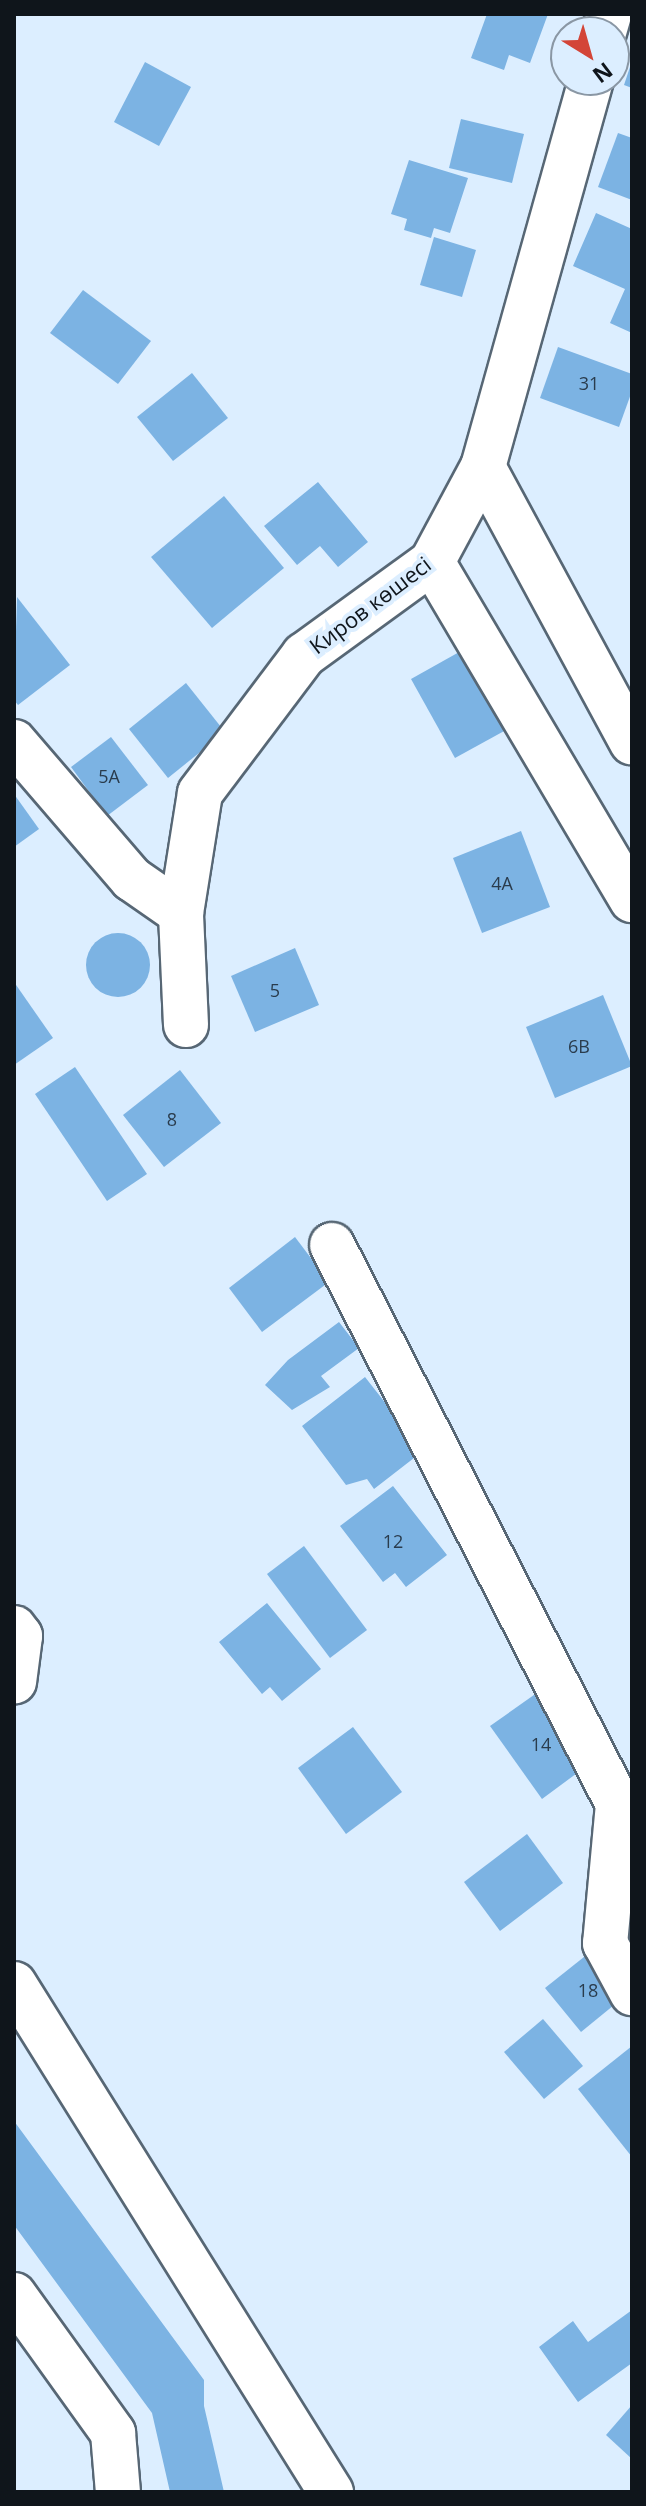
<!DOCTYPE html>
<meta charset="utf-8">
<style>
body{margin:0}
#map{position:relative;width:646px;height:2506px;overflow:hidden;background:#dceeff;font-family:"Open Sans",sans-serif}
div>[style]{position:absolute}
.building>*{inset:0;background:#7cb3e3}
.round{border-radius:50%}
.roads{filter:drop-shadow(2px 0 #576775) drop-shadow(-2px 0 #576775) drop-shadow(0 2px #576775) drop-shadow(0 -2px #576775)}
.minor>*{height:44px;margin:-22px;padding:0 22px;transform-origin:22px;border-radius:22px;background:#fff}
span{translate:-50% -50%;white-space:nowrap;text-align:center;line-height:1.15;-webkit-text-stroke:8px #dceeff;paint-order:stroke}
.number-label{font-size:18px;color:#2a3c4d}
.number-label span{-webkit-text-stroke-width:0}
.street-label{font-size:22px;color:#0f151b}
.frame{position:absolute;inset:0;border:16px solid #0f151b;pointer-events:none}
.north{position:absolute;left:550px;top:16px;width:80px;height:80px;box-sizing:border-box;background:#dceeff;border:2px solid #8a97a4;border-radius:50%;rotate:143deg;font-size:22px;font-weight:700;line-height:32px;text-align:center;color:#0f151b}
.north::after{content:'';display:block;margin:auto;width:28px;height:36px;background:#d34538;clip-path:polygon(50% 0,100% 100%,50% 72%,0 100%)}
</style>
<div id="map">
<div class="building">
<i style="clip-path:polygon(487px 14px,548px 14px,530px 63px,509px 55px,504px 70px,471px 58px)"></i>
<i style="clip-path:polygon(145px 62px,191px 87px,159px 146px,114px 122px)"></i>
<i style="clip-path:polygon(631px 64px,632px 64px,632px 88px,624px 85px)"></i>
<i style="clip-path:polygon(461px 119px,524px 134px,512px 183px,449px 168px)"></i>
<i style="clip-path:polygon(618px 133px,632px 138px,632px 200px,598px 187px)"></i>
<i style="clip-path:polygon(409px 160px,468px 178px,450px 233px,434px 228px,431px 238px,404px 230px,407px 219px,391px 214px)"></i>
<i style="clip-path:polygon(596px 213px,632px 229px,632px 333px,610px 323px,625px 289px,573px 266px)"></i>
<i style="clip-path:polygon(434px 237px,476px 250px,462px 297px,420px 285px)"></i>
<i style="clip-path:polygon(83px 290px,151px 341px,118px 384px,50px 333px)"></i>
<i style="clip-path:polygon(558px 347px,632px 374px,632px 391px,619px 427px,540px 398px)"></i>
<i style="clip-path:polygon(192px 373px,228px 418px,173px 461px,137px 417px)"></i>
<i style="clip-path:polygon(318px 482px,368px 542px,338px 567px,320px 546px,297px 565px,264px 526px)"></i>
<i style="clip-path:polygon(224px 496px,284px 568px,212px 628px,151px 557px)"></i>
<i style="clip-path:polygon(17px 597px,70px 665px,18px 705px,14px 700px)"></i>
<i style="clip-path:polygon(461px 651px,506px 730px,455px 758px,411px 679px)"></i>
<i style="clip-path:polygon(186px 683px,225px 732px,168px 778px,129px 729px)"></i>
<i style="clip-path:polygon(111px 737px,148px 785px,107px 816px,71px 767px)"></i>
<i style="clip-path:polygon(14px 794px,39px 829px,14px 847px)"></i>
<i style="clip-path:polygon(521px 831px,550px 907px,482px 933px,453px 858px)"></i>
<i class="round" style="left:86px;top:933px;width:64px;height:64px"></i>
<i style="clip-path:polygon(295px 948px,319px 1005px,255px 1032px,231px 976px)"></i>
<i style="clip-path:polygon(14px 982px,53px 1038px,14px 1065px)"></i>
<i style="clip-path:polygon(603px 995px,632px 1066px,555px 1098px,526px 1027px)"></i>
<i style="clip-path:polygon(75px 1067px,147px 1174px,107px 1201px,35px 1094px)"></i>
<i style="clip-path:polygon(180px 1070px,221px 1123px,164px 1167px,123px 1115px)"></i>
<i style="clip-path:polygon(295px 1237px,329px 1282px,262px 1332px,229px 1288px)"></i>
<i style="clip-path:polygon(339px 1322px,359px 1348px,321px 1376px,330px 1387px,292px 1410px,265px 1385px,288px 1360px)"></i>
<i style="clip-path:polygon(365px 1377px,423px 1451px,374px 1489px,367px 1479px,346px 1485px,302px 1426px)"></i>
<i style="clip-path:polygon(393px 1486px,447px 1555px,406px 1587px,395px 1573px,383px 1582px,340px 1526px)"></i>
<i style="clip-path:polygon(304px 1546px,367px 1630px,330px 1658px,267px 1574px)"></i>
<i style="clip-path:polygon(267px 1603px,321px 1669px,282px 1701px,270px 1687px,262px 1694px,219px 1642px)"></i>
<i style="clip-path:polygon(541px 1690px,592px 1762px,542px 1799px,490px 1726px)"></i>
<i style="clip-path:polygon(353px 1727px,402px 1792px,346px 1834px,298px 1768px)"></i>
<i style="clip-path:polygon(527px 1834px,563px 1883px,500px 1931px,464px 1882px)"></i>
<i style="clip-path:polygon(594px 1949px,630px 1992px,581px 2032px,545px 1988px)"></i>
<i style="clip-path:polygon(543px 2019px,583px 2066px,544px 2099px,504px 2052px)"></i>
<i style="clip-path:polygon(632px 2046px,632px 2157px,578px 2089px)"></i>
<i style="clip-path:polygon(14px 2121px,204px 2380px,204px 2406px,224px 2492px,170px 2492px,152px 2413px,14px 2225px)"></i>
<i style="clip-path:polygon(632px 2310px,632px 2363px,578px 2402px,539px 2347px,573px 2321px,588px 2342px)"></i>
<i style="clip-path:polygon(632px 2405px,632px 2459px,606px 2435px)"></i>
</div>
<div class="roads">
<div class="minor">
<i style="left:604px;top:32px;width:19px;rotate:-74deg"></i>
<i style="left:483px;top:467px;width:313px;rotate:61.6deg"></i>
<i style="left:432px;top:562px;width:393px;rotate:59.4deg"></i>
<i style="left:14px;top:742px;width:181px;rotate:49.3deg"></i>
<i style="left:132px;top:879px;width:60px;rotate:34.8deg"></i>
<i style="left:186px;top:1025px;width:112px;rotate:-92.6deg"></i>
<i style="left:181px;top:913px;width:121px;rotate:-81deg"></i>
<i style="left:200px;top:793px;width:173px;rotate:-53deg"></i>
<i style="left:304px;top:655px;width:158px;rotate:-36deg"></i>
<i style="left:432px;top:562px;width:108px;rotate:-61.8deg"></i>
<i style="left:483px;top:467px;width:402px;rotate:-74.4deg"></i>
<i style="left:332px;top:1245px;width:628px;rotate:62.9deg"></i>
<i style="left:618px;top:1804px;width:140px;rotate:95.3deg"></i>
<i style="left:605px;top:1943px;width:57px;rotate:61.6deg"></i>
<i style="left:14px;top:1628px;width:10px;rotate:53deg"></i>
<i style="left:20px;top:1636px;width:46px;rotate:97.4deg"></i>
<i style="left:14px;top:1984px;width:599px;rotate:58.04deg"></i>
<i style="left:14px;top:2295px;width:170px;rotate:54.3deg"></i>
<i style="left:113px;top:2433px;width:59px;rotate:85.2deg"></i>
</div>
</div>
<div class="number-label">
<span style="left:589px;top:383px">31</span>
<span style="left:109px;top:776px">5A</span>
<span style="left:502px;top:883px">4A</span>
<span style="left:275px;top:990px">5</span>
<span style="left:579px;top:1046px">6B</span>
<span style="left:172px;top:1119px">8</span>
<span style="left:393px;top:1541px">12</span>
<span style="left:541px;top:1744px">14</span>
<span style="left:588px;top:1990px">18</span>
</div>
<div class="street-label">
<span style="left:370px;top:605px;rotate:-37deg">Киров көшесі</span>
</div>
<div class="frame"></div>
<div class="north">N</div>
</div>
